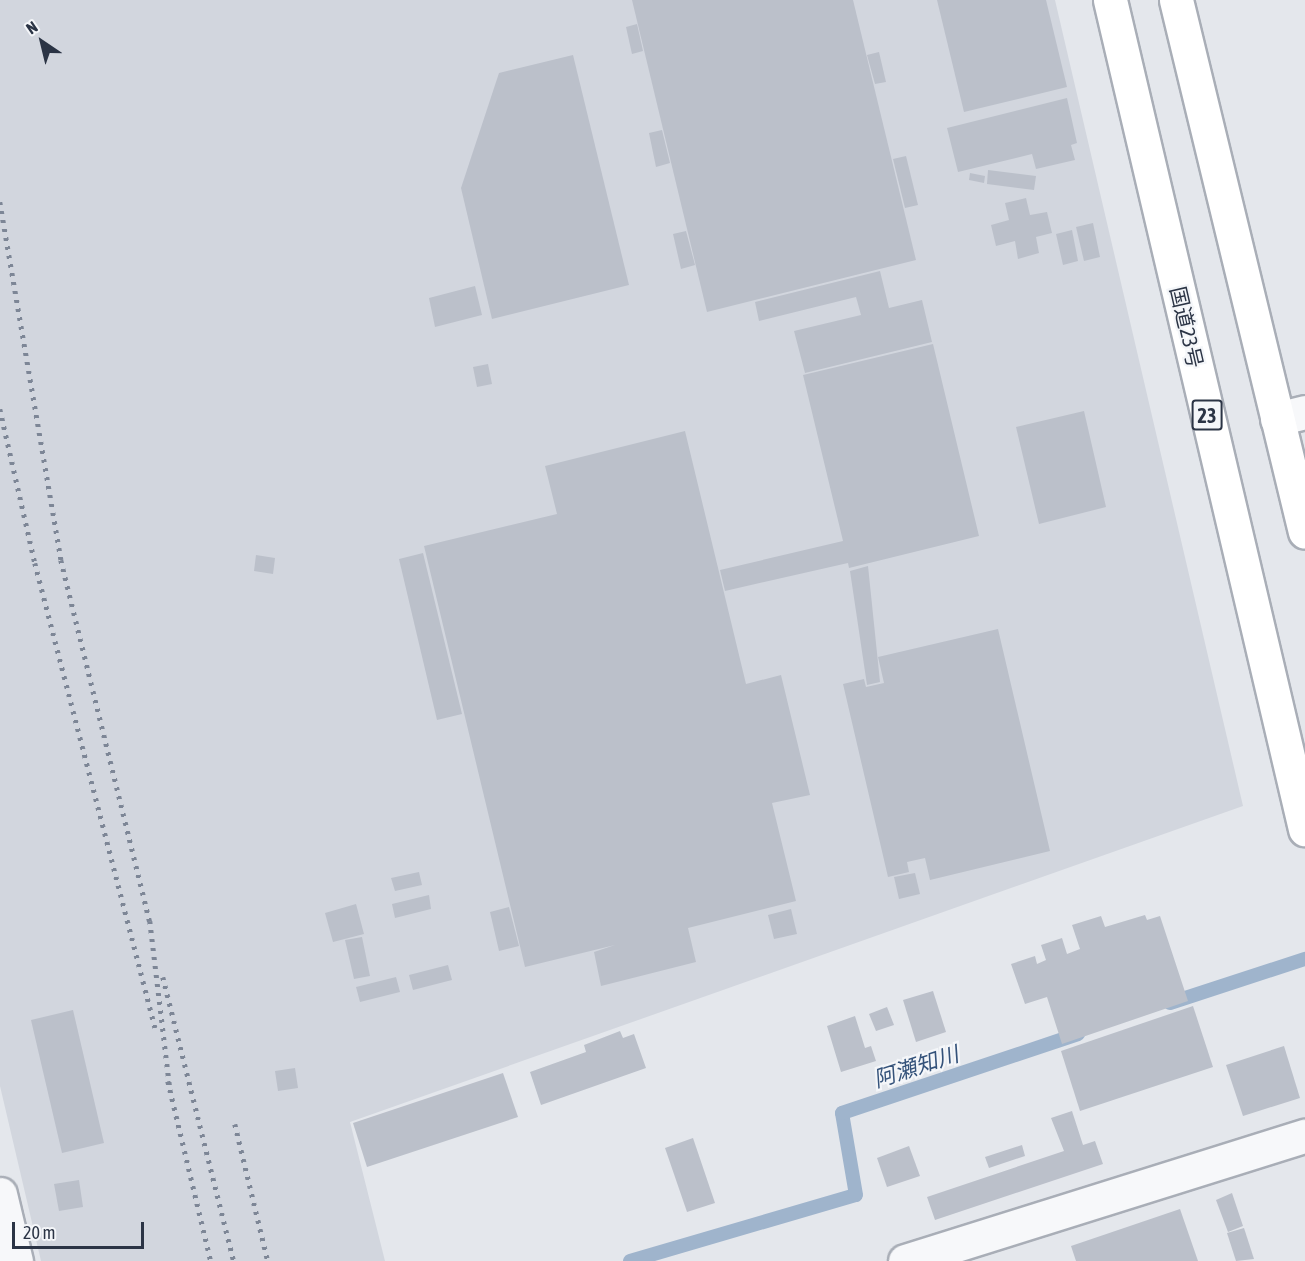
<!DOCTYPE html>
<meta charset="utf-8">
<style>
body{margin:0}
#map{position:relative;width:1305px;height:1261px;overflow:hidden;background:#e4e7ec;font-family:"Asap Condensed","Noto Sans JP",sans-serif}
div>[style]{position:absolute}
.built>*{inset:0;background:#d2d6de}
.stream>*{height:14px;margin:-7px;padding:0 7px;transform-origin:7px;border-radius:7px;background:#9fb4cc}
.building>*{inset:0;background:#bbc0ca}
.roads{filter:drop-shadow(2px 0 #a9aeb7) drop-shadow(-2px 0 #a9aeb7) drop-shadow(0 2px #a9aeb7) drop-shadow(0 -2px #a9aeb7)}
.street>*{height:33px;margin:-16.5px;padding:0 16.5px;transform-origin:16.5px;border-radius:16.5px;background:#f7f8fa}
.highway>*{height:33px;margin:-16.5px;padding:0 16.5px;transform-origin:16.5px;border-radius:16.5px;background:#fff}
.rail>*{height:4.5px;margin-top:-2.25px;transform-origin:0;background:repeating-linear-gradient(90deg,#7d8696 0 3px,transparent 0 9px)}
span{translate:-50% -50%;white-space:nowrap;text-align:center;line-height:1.15;-webkit-text-stroke:4.5px #f4f6f9;paint-order:stroke}
.shield-label span{padding:2px 4px;background:#f4f6f9;border:2px solid;border-radius:4px;-webkit-text-stroke-width:0}
.shield-label{font-size:20px;color:#2b3445;font-weight:700}
.street-label{font-size:21px;color:#2b3445}
.water-label{font-size:22px;color:#34527a;font-style:italic}
.north{position:absolute;left:12px;top:12px;width:60px;height:60px;-webkit-text-stroke:4px #f4f6f9;paint-order:stroke;rotate:325deg;font-size:16px;font-weight:700;line-height:24px;text-align:center;color:#2b3445}
.north::after{content:'';display:block;margin:auto;width:21px;height:27px;background:#2b3445;clip-path:polygon(50% 0,100% 100%,50% 72%,0 100%)}
.scale{position:absolute;left:12px;top:1222px;width:132px;height:27px;box-sizing:border-box;border:3px solid #2b3445;border-top:0;padding-left:8px;font-size:18px;line-height:21px;white-space:nowrap;color:#2b3445;-webkit-text-stroke:4px #f4f6f9;paint-order:stroke}
</style>
<div id="map">
<div class="built">
<i style="clip-path:polygon(0 0,1055px 0,1243px 806px,350px 1122px,385px 1261px,41px 1261px,0 1086px)"></i>
</div>
<div class="stream">
<i style="left:1170px;top:1003px;width:142px;rotate:-18.1deg"></i>
<i style="left:630px;top:1261px;width:235px;rotate:-16.3deg"></i>
<i style="left:856px;top:1195px;width:83px;rotate:-99.7deg"></i>
<i style="left:842px;top:1113px;width:249px;rotate:-18.5deg"></i>
</div>
<div class="building">
<i style="clip-path:polygon(632px 0,853px 0,916px 260px,707px 312px)"></i>
<i style="clip-path:polygon(937px 0,1046px 0,1067px 87px,964px 112px)"></i>
<i style="clip-path:polygon(637px 24px,643px 51px,632px 54px,626px 27px)"></i>
<i style="clip-path:polygon(879px 52px,886px 82px,875px 84px,867px 55px)"></i>
<i style="clip-path:polygon(573px 55px,629px 285px,492px 319px,461px 188px,499px 73px)"></i>
<i style="clip-path:polygon(1067px 98px,1077px 143px,1071px 145px,1075px 160px,1036px 169px,1032px 154px,958px 172px,947px 128px)"></i>
<i style="clip-path:polygon(662px 130px,670px 163px,656px 167px,649px 133px)"></i>
<i style="clip-path:polygon(906px 156px,918px 205px,905px 208px,893px 159px)"></i>
<i style="clip-path:polygon(988px 170px,1036px 176px,1034px 190px,987px 184px)"></i>
<i style="clip-path:polygon(970px 173px,985px 176px,984px 183px,969px 180px)"></i>
<i style="clip-path:polygon(1026px 198px,1030px 215px,1047px 212px,1052px 233px,1036px 237px,1039px 253px,1018px 259px,1015px 241px,996px 246px,991px 225px,1009px 220px,1005px 203px)"></i>
<i style="clip-path:polygon(1093px 223px,1100px 257px,1084px 261px,1076px 227px)"></i>
<i style="clip-path:polygon(1072px 230px,1078px 261px,1063px 265px,1056px 234px)"></i>
<i style="clip-path:polygon(686px 231px,695px 265px,681px 269px,673px 234px)"></i>
<i style="clip-path:polygon(880px 271px,889px 308px,922px 300px,932px 342px,805px 373px,794px 331px,861px 315px,856px 297px,759px 321px,755px 302px)"></i>
<i style="clip-path:polygon(475px 286px,482px 315px,435px 327px,429px 298px)"></i>
<i style="clip-path:polygon(933px 344px,979px 536px,849px 568px,848px 563px,725px 591px,720px 570px,843px 541px,803px 375px)"></i>
<i style="clip-path:polygon(488px 364px,492px 384px,477px 387px,473px 367px)"></i>
<i style="clip-path:polygon(1084px 411px,1106px 507px,1039px 524px,1016px 427px)"></i>
<i style="clip-path:polygon(685px 431px,746px 684px,781px 675px,810px 795px,772px 803px,796px 901px,688px 928px,696px 962px,601px 986px,594px 952px,615px 945px,525px 967px,424px 546px,557px 514px,545px 466px)"></i>
<i style="clip-path:polygon(423px 553px,462px 714px,437px 720px,399px 559px)"></i>
<i style="clip-path:polygon(256px 555px,275px 558px,273px 574px,254px 571px)"></i>
<i style="clip-path:polygon(868px 566px,880px 682px,867px 685px,850px 571px)"></i>
<i style="clip-path:polygon(998px 629px,1050px 851px,930px 880px,925px 858px,907px 862px,909px 872px,888px 877px,843px 684px,864px 679px,866px 687px,884px 683px,878px 657px)"></i>
<i style="clip-path:polygon(419px 872px,422px 885px,395px 891px,391px 878px)"></i>
<i style="clip-path:polygon(915px 873px,920px 894px,899px 899px,894px 877px)"></i>
<i style="clip-path:polygon(429px 895px,431px 909px,395px 918px,392px 904px)"></i>
<i style="clip-path:polygon(356px 904px,364px 934px,333px 942px,325px 913px)"></i>
<i style="clip-path:polygon(509px 907px,519px 946px,499px 951px,490px 912px)"></i>
<i style="clip-path:polygon(791px 909px,797px 934px,774px 939px,768px 915px)"></i>
<i style="clip-path:polygon(1145px 915px,1147px 920px,1160px 916px,1188px 1001px,1062px 1044px,1047px 997px,1025px 1004px,1011px 964px,1035px 956px,1037px 964px,1046px 960px,1041px 945px,1062px 938px,1067px 954px,1080px 949px,1072px 925px,1101px 916px,1105px 927px)"></i>
<i style="clip-path:polygon(362px 937px,370px 976px,354px 979px,345px 940px)"></i>
<i style="clip-path:polygon(448px 965px,452px 980px,413px 990px,409px 975px)"></i>
<i style="clip-path:polygon(396px 977px,400px 992px,360px 1002px,356px 987px)"></i>
<i style="clip-path:polygon(933px 991px,946px 1032px,916px 1042px,903px 1000px)"></i>
<i style="clip-path:polygon(1193px 1006px,1213px 1067px,1080px 1111px,1061px 1051px)"></i>
<i style="clip-path:polygon(887px 1007px,894px 1025px,876px 1031px,869px 1014px)"></i>
<i style="clip-path:polygon(73px 1010px,104px 1143px,62px 1153px,31px 1020px)"></i>
<i style="clip-path:polygon(855px 1016px,865px 1048px,871px 1046px,876px 1061px,841px 1072px,827px 1026px)"></i>
<i style="clip-path:polygon(620px 1031px,623px 1038px,634px 1034px,646px 1068px,541px 1105px,530px 1072px,586px 1052px,584px 1045px)"></i>
<i style="clip-path:polygon(1284px 1046px,1300px 1098px,1243px 1116px,1226px 1065px)"></i>
<i style="clip-path:polygon(295px 1068px,298px 1088px,278px 1091px,275px 1071px)"></i>
<i style="clip-path:polygon(503px 1073px,518px 1117px,367px 1167px,353px 1123px)"></i>
<i style="clip-path:polygon(1072px 1111px,1083px 1145px,1095px 1141px,1103px 1164px,935px 1220px,927px 1197px,1064px 1151px,1051px 1118px)"></i>
<i style="clip-path:polygon(693px 1138px,715px 1203px,687px 1212px,665px 1148px)"></i>
<i style="clip-path:polygon(1022px 1145px,1025px 1156px,989px 1168px,985px 1157px)"></i>
<i style="clip-path:polygon(909px 1146px,920px 1176px,887px 1187px,877px 1158px)"></i>
<i style="clip-path:polygon(79px 1180px,83px 1207px,59px 1211px,54px 1184px)"></i>
<i style="clip-path:polygon(1232px 1193px,1243px 1226px,1228px 1232px,1216px 1200px)"></i>
<i style="clip-path:polygon(1180px 1209px,1198px 1261px,1076px 1261px,1071px 1246px)"></i>
<i style="clip-path:polygon(1244px 1228px,1254px 1259px,1236px 1261px,1227px 1233px)"></i>
</div>
<div class="roads">
<div class="street">
<i style="left:1277px;top:419px;width:29px;rotate:-14deg"></i>
<i style="left:0;top:1194px;width:69px;rotate:76.6deg"></i>
<i style="left:905px;top:1261px;width:419px;rotate:-17.4deg"></i>
</div>
<div class="highway">
<i style="left:1110px;top:0;width:852px;rotate:76.76deg"></i>
<i style="left:1176px;top:0;width:547px;rotate:76.37deg"></i>
</div>
</div>
<div class="rail">
<i style="left:0;top:202px;width:363px;rotate:80.3deg"></i>
<i style="left:61px;top:560px;width:372px;rotate:76.2deg"></i>
<i style="left:150px;top:921px;width:168px;rotate:83.2deg"></i>
<i style="left:0;top:409px;width:158px;rotate:77.2deg"></i>
<i style="left:35px;top:563px;width:480px;rotate:75.5deg"></i>
<i style="left:163px;top:977px;width:293px;rotate:76deg"></i>
<i style="left:168px;top:1081px;width:185px;rotate:76.6deg"></i>
<i style="left:235px;top:1124px;width:141px;rotate:76.5deg"></i>
</div>
<div class="shield-label">
<span style="left:1207px;top:415px">23</span>
</div>
<div class="street-label">
<span style="left:1187px;top:327px;rotate:77deg">国道23号</span>
</div>
<div class="water-label">
<span style="left:916px;top:1067px;rotate:-18deg">阿瀬知川</span>
</div>
<div class="north">N</div>
<div class="scale">20 m</div>
</div>
